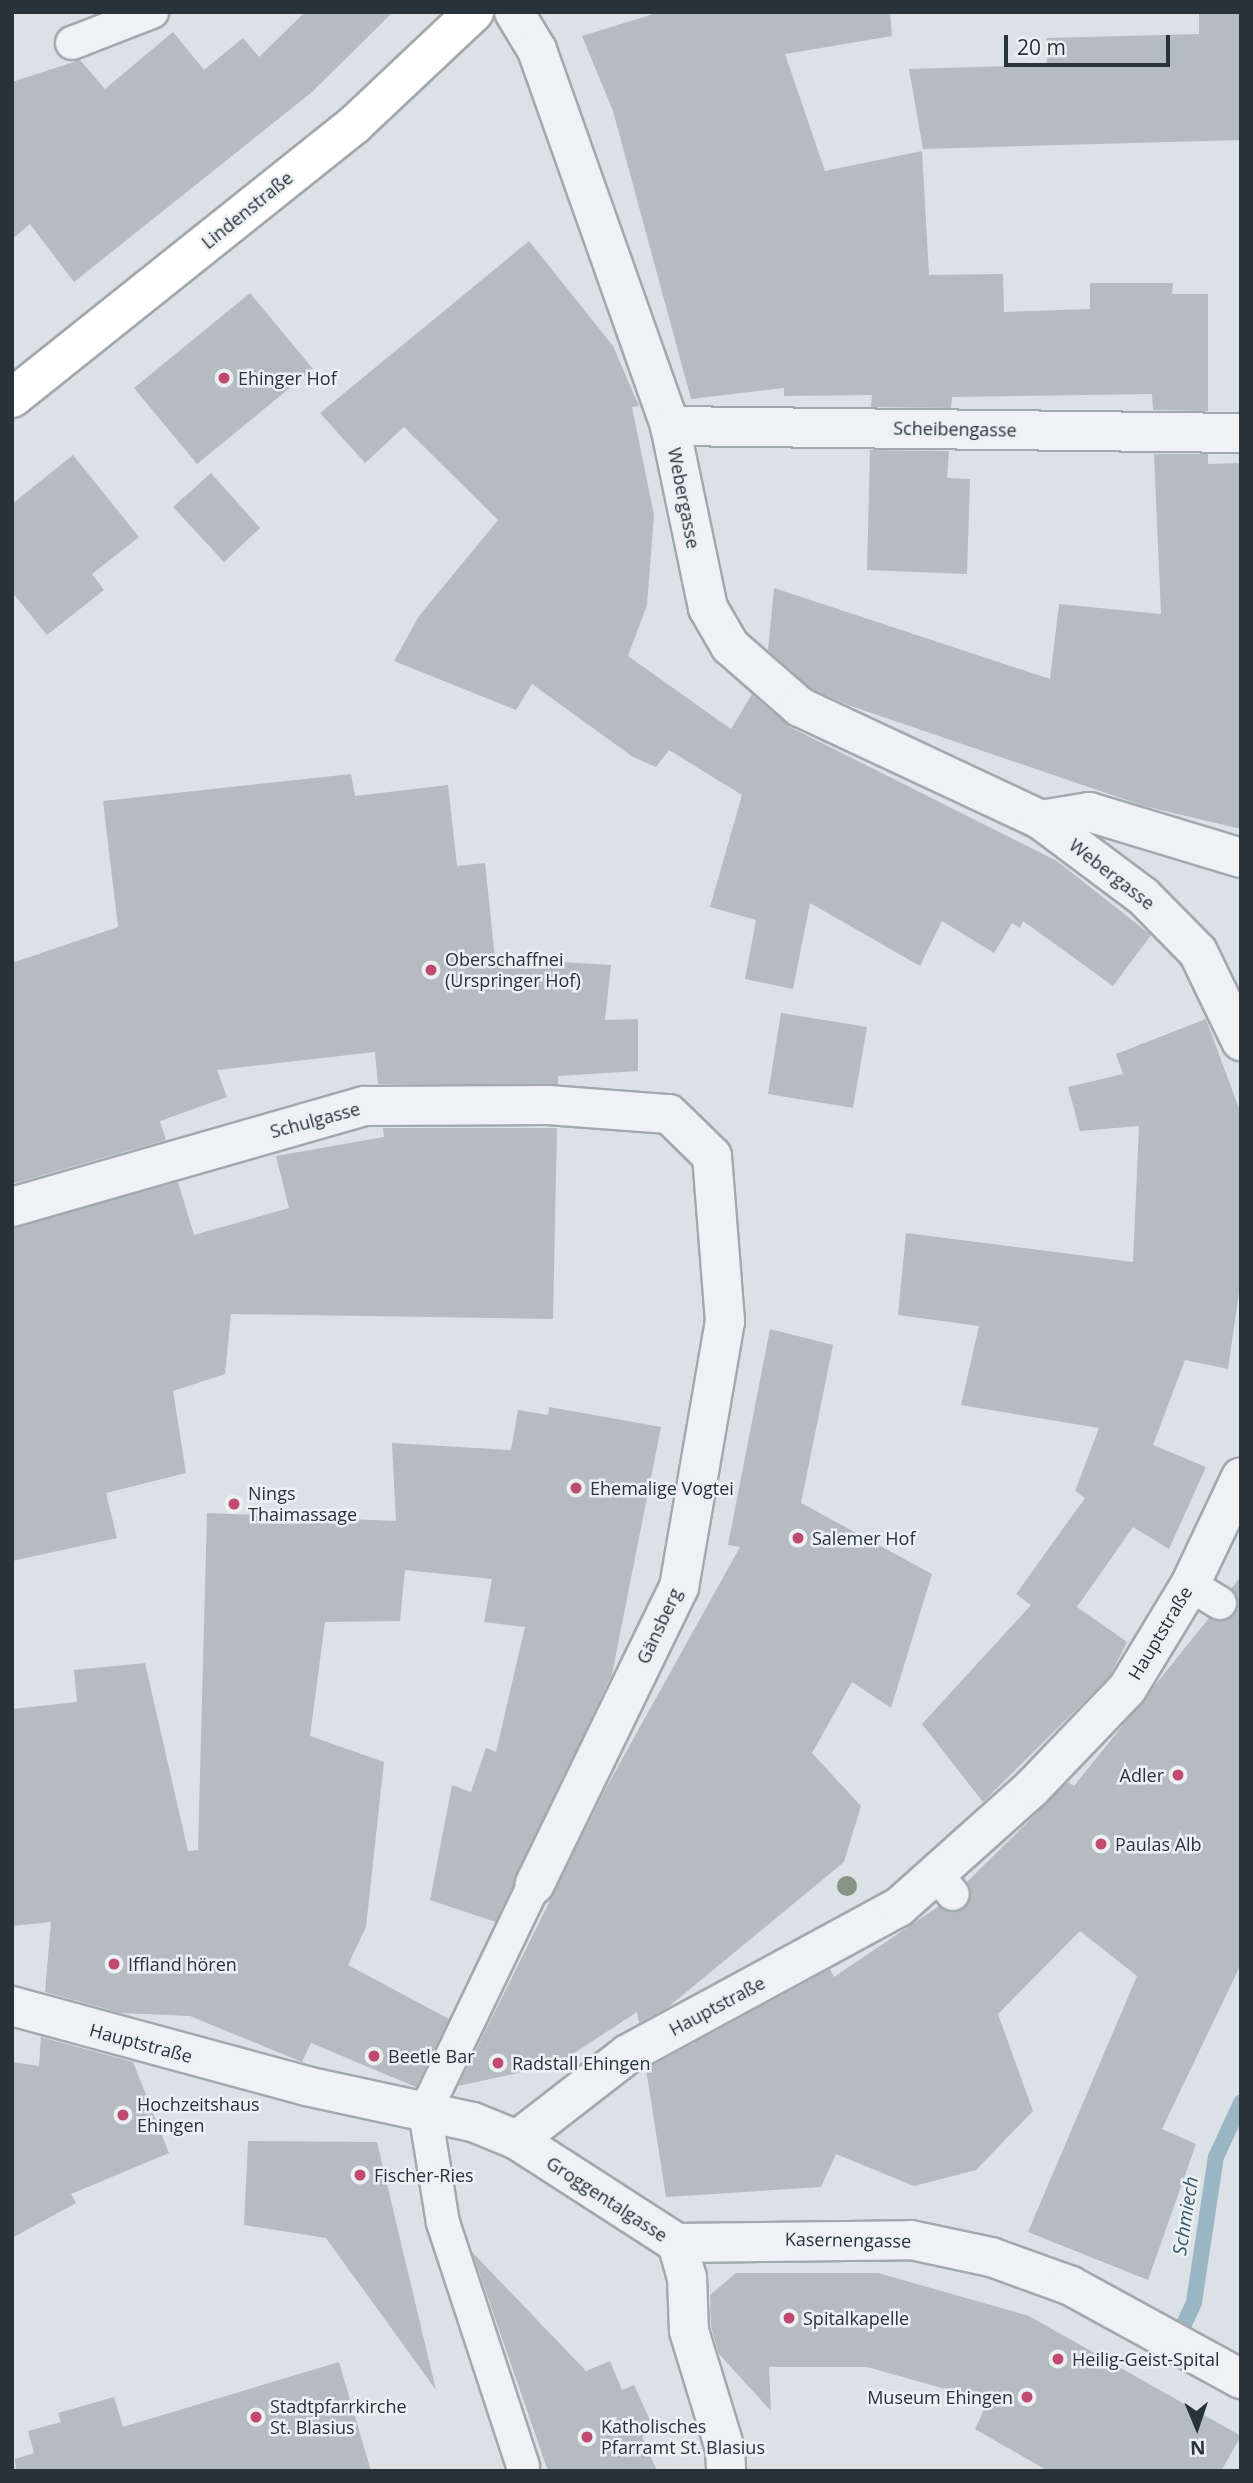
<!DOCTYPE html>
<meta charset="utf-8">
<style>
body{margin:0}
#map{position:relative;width:1253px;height:2483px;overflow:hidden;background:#dce1e5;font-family:"Open Sans",sans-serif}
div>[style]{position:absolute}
.stream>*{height:16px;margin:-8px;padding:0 8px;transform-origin:8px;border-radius:8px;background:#9ab5c3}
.building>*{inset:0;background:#b4bbc1}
.roads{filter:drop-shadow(2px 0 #a2a9ae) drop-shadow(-2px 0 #a2a9ae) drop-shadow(0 2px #a2a9ae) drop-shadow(0 -2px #a2a9ae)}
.lane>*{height:32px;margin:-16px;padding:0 16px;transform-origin:16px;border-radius:16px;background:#eff1f4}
.street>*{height:38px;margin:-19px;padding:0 19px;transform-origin:19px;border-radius:19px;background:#eff1f4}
.secondary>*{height:38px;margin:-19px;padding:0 19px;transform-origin:19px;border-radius:19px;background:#fff}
.trees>*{width:20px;height:20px;margin:-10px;border-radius:50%;background:#879385}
.dots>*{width:19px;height:19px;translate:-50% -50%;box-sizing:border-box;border:4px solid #ebf0f3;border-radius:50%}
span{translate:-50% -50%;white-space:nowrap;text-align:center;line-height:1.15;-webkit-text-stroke:5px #ebf0f3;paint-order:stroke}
.street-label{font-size:18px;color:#27323a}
.poi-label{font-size:18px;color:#27323a}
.left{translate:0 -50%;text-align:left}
.right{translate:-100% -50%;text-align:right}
.water-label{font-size:19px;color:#35566a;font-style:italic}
.frame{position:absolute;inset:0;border:14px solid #27323a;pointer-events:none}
.north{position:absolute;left:1162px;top:2392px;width:70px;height:70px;-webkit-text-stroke:5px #ebf0f3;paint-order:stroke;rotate:178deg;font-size:19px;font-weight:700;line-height:28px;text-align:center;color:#27323a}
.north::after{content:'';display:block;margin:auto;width:24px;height:32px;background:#27323a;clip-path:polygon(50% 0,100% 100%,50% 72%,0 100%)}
.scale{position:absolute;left:1004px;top:35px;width:166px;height:32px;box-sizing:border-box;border:4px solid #27323a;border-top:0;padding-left:9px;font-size:21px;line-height:24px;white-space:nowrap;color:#27323a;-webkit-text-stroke:5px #ebf0f3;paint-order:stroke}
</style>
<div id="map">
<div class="stream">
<i style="left:1178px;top:2337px;width:38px;rotate:-65deg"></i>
<i style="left:1194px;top:2302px;width:147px;rotate:-81.4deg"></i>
<i style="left:1216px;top:2157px;width:60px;rotate:-65.2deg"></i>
</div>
<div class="building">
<i style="clip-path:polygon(305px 12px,393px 12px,312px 92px,74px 282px,30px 224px,12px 239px,12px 82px,80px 60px,105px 89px,173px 32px,204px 70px,243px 38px,259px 57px)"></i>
<i style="clip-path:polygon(660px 12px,890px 12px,892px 36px,785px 54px,825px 171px,922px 151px,929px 275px,1003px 274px,1004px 312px,1090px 309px,1090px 283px,1173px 283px,1172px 294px,1208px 294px,1208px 411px,1153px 410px,1152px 394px,952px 397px,951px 408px,871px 407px,872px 395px,784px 396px,784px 388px,691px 399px,613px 111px,582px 36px)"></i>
<i style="clip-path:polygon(1199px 12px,1241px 12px,1241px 140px,923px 149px,909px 69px,1047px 65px,1046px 38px,1199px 34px)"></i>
<i style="clip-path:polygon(529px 241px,613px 346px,639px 406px,632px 407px,654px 515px,647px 605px,628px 656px,731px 729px,752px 694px,790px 727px,1057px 861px,1151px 935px,1113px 986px,1023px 921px,1020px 928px,1012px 923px,994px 953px,942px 921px,920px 966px,810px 903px,793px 989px,745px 979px,756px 920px,710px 907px,742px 795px,669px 750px,656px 767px,633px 757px,532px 684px,516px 710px,394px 661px,419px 616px,498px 520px,404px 427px,365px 463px,320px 413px)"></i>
<i style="clip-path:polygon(250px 293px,313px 369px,197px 464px,134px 388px)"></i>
<i style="clip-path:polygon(870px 450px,949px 451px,947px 478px,970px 479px,967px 574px,867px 570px)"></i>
<i style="clip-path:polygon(1154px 454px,1208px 454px,1208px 464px,1241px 463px,1241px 829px,1144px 806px,848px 705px,812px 689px,768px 650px,774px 588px,1050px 679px,1059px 604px,1161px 614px)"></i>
<i style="clip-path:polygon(73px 455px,139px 537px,92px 574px,104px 590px,47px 635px,12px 592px,12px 504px)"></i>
<i style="clip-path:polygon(211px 473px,260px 528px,224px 562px,173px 507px)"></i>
<i style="clip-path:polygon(351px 774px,355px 796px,448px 785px,457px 866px,485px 863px,495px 958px,611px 965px,605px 1020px,638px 1019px,638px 1071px,558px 1076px,558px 1084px,378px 1084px,375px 1052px,217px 1070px,227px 1097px,160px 1121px,166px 1140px,12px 1184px,12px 963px,118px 927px,103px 801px)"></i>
<i style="clip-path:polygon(781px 1013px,867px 1027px,853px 1108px,768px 1094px)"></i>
<i style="clip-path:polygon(1206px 1019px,1241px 1114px,1241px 1278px,1228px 1369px,1185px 1360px,1153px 1445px,1206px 1467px,1169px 1549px,1133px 1527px,1077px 1607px,1127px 1642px,1110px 1676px,983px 1802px,922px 1724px,1031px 1605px,1016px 1594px,1085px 1498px,1075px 1491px,1099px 1428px,961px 1405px,979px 1326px,898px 1315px,906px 1233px,1133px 1262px,1139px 1126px,1080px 1131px,1068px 1087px,1123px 1074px,1116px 1054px)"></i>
<i style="clip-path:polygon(383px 1128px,557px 1128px,553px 1319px,231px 1314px,225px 1374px,173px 1391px,186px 1473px,106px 1493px,117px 1538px,12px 1561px,12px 1228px,178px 1182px,194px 1235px,289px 1208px,276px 1156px,384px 1137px)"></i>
<i style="clip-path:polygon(770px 1329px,833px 1345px,801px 1503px,932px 1574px,891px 1708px,852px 1682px,812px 1753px,861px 1806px,844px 1862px,667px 2008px,639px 2023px,637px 2012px,556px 2065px,458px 2086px,606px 1788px,740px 1547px,728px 1545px)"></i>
<i style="clip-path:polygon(549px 1407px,661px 1427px,612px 1674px,496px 1922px,430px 1900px,452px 1785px,471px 1792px,486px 1748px,496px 1752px,525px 1627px,484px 1622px,492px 1579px,405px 1570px,400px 1621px,325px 1622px,310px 1736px,384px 1762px,366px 1927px,348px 1965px,449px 2019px,416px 2087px,311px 2043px,302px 2062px,190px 2016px,121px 2013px,45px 1992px,51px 1922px,12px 1926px,12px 1709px,77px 1702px,74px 1670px,145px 1663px,188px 1851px,198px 1850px,207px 1513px,396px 1521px,392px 1443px,511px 1450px,518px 1410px,548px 1415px)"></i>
<i style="clip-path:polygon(1241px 1576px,1241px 1964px,1162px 2129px,1196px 2144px,1148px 2280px,1028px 2232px,1137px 1976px,1080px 1931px,998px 2014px,1033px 2111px,976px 2170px,914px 2186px,836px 2154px,821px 2187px,666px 2197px,646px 2069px,830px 1969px,834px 1977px,939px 1906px,964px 1908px,970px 1900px,967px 1882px,1068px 1782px,1074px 1786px,1209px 1618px,1220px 1621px,1235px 1613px,1231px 1589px)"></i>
<i style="clip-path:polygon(41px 2037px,133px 2062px,169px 2153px,71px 2194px,76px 2203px,12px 2238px,12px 2062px,39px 2066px)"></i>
<i style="clip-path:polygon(248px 2141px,377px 2142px,436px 2390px,326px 2238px,244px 2225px)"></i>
<i style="clip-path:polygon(472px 2252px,586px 2371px,610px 2361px,622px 2390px,634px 2385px,655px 2431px,642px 2437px,657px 2471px,548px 2471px)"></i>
<i style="clip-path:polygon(736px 2273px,878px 2273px,1029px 2316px,1241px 2436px,1221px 2471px,1048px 2471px,975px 2429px,988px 2401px,867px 2367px,769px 2367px,771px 2411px,719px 2354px,711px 2327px,710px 2295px)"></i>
<i style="clip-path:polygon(339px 2362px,371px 2471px,16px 2471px,15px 2459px,34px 2453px,28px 2431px,61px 2422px,58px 2413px,114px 2397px,123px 2427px)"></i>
</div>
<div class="roads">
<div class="lane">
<i style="left:72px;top:43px;width:86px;rotate:-21.2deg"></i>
<i style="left:1190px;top:1585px;width:35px;rotate:31deg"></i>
<i style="left:936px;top:1874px;width:26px;rotate:50deg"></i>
<i style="left:523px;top:2466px;width:256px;rotate:-108.2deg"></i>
<i style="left:443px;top:2223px;width:112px;rotate:-99.2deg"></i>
<i style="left:425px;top:2112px;width:252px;rotate:-64.4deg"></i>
</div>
<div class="street">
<i style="left:514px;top:12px;width:44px;rotate:58.8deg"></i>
<i style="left:537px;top:50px;width:399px;rotate:70.5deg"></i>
<i style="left:670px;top:426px;width:186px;rotate:78.2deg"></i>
<i style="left:708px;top:608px;width:44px;rotate:59.9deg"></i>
<i style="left:730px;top:646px;width:93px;rotate:41.1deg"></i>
<i style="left:800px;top:707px;width:266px;rotate:25.1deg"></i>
<i style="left:1041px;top:820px;width:127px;rotate:36.7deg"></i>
<i style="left:1143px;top:896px;width:78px;rotate:45.5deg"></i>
<i style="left:1198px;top:952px;width:99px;rotate:64.2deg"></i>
<i style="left:670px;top:426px;width:571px;rotate:0.7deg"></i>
<i style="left:1041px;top:820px;width:49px;rotate:-9.5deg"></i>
<i style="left:1089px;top:812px;width:159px;rotate:16.8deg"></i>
<i style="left:12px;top:1207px;width:366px;rotate:-16deg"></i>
<i style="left:364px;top:1106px;width:184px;rotate:-0.3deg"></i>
<i style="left:548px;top:1105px;width:121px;rotate:4.3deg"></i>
<i style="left:669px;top:1114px;width:60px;rotate:44.3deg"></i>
<i style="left:712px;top:1156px;width:166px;rotate:85.5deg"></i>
<i style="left:725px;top:1321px;width:270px;rotate:99.8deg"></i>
<i style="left:679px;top:1587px;width:331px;rotate:115.9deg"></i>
<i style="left:12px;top:2006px;width:305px;rotate:15.2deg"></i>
<i style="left:306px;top:2086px;width:171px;rotate:12.2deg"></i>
<i style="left:473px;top:2122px;width:48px;rotate:22.2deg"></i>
<i style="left:517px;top:2140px;width:190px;rotate:32.8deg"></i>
<i style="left:677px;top:2243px;width:234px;rotate:-0.7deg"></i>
<i style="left:911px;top:2240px;width:82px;rotate:12deg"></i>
<i style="left:991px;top:2257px;width:85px;rotate:19.9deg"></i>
<i style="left:1071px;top:2286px;width:194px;rotate:28.7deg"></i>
<i style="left:517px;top:2140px;width:140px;rotate:-37.8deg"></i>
<i style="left:628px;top:2054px;width:308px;rotate:-28.5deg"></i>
<i style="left:899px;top:1907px;width:178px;rotate:-41.8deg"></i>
<i style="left:1032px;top:1788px;width:137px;rotate:-46.2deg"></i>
<i style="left:1127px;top:1689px;width:122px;rotate:-58.8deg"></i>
<i style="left:1190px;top:1585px;width:119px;rotate:-64.7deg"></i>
<i style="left:677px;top:2243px;width:35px;rotate:74deg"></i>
<i style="left:687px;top:2277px;width:54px;rotate:87.9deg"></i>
<i style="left:689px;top:2331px;width:123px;rotate:73deg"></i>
<i style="left:725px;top:2449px;width:22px;rotate:87deg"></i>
</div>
<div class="secondary">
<i style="left:12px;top:398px;width:438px;rotate:-38.6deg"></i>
<i style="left:354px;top:125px;width:165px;rotate:-43.3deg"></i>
</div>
</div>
<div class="trees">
<i style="left:847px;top:1886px"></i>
</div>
<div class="dots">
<i style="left:224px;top:378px;background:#c14a71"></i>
<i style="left:431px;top:970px;background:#c14a71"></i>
<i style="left:576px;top:1488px;background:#c14a71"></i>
<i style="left:234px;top:1504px;background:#c14a71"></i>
<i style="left:798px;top:1538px;background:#c14a71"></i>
<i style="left:1178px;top:1775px;background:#c14a71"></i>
<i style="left:1101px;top:1844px;background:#c14a71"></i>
<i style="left:114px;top:1964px;background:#c14a71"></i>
<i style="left:374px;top:2056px;background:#c14a71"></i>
<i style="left:498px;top:2063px;background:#c14a71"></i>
<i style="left:123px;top:2115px;background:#c14a71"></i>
<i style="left:360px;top:2175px;background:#c14a71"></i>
<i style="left:789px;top:2318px;background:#c14a71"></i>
<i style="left:1058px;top:2359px;background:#c14a71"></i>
<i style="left:1027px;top:2397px;background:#c14a71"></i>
<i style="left:256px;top:2417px;background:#c14a71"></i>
<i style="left:587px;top:2437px;background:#c14a71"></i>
</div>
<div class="street-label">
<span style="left:247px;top:210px;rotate:-39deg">Lindenstraße</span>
<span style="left:955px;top:429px;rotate:1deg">Scheibengasse</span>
<span style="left:684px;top:498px;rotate:79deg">Webergasse</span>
<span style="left:1112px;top:874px;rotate:38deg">Webergasse</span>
<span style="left:315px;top:1120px;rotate:-15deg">Schulgasse</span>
<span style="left:659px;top:1626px;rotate:-65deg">Gänsberg</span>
<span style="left:1160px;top:1633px;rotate:-59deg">Hauptstraße</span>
<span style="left:717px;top:2006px;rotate:-28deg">Hauptstraße</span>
<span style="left:141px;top:2043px;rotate:15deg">Hauptstraße</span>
<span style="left:607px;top:2199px;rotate:33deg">Groggentalgasse</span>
<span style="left:848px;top:2240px;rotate:1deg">Kasernengasse</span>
</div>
<div class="poi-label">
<span class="left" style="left:238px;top:378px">Ehinger Hof</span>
<span class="left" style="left:445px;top:970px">Oberschaffnei<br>(Urspringer Hof)</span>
<span class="left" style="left:590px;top:1488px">Ehemalige Vogtei</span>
<span class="left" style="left:248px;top:1504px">Nings<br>Thaimassage</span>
<span class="left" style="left:812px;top:1538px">Salemer Hof</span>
<span class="right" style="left:1164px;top:1775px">Adler</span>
<span class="left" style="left:1115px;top:1844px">Paulas Alb</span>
<span class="left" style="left:128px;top:1964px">Iffland hören</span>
<span class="left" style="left:388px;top:2056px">Beetle Bar</span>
<span class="left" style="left:512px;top:2063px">Radstall Ehingen</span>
<span class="left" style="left:137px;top:2115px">Hochzeitshaus<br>Ehingen</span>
<span class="left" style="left:374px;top:2175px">Fischer-Ries</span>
<span class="left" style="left:803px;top:2318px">Spitalkapelle</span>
<span class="left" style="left:1072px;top:2359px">Heilig-Geist-Spital</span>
<span class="right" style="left:1013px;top:2397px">Museum Ehingen</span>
<span class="left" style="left:270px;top:2417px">Stadtpfarrkirche<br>St. Blasius</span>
<span class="left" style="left:601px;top:2437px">Katholisches<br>Pfarramt St. Blasius</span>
</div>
<div class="water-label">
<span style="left:1186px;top:2216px;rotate:-81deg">Schmiech</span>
</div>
<div class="frame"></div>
<div class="north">N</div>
<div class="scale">20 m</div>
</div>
